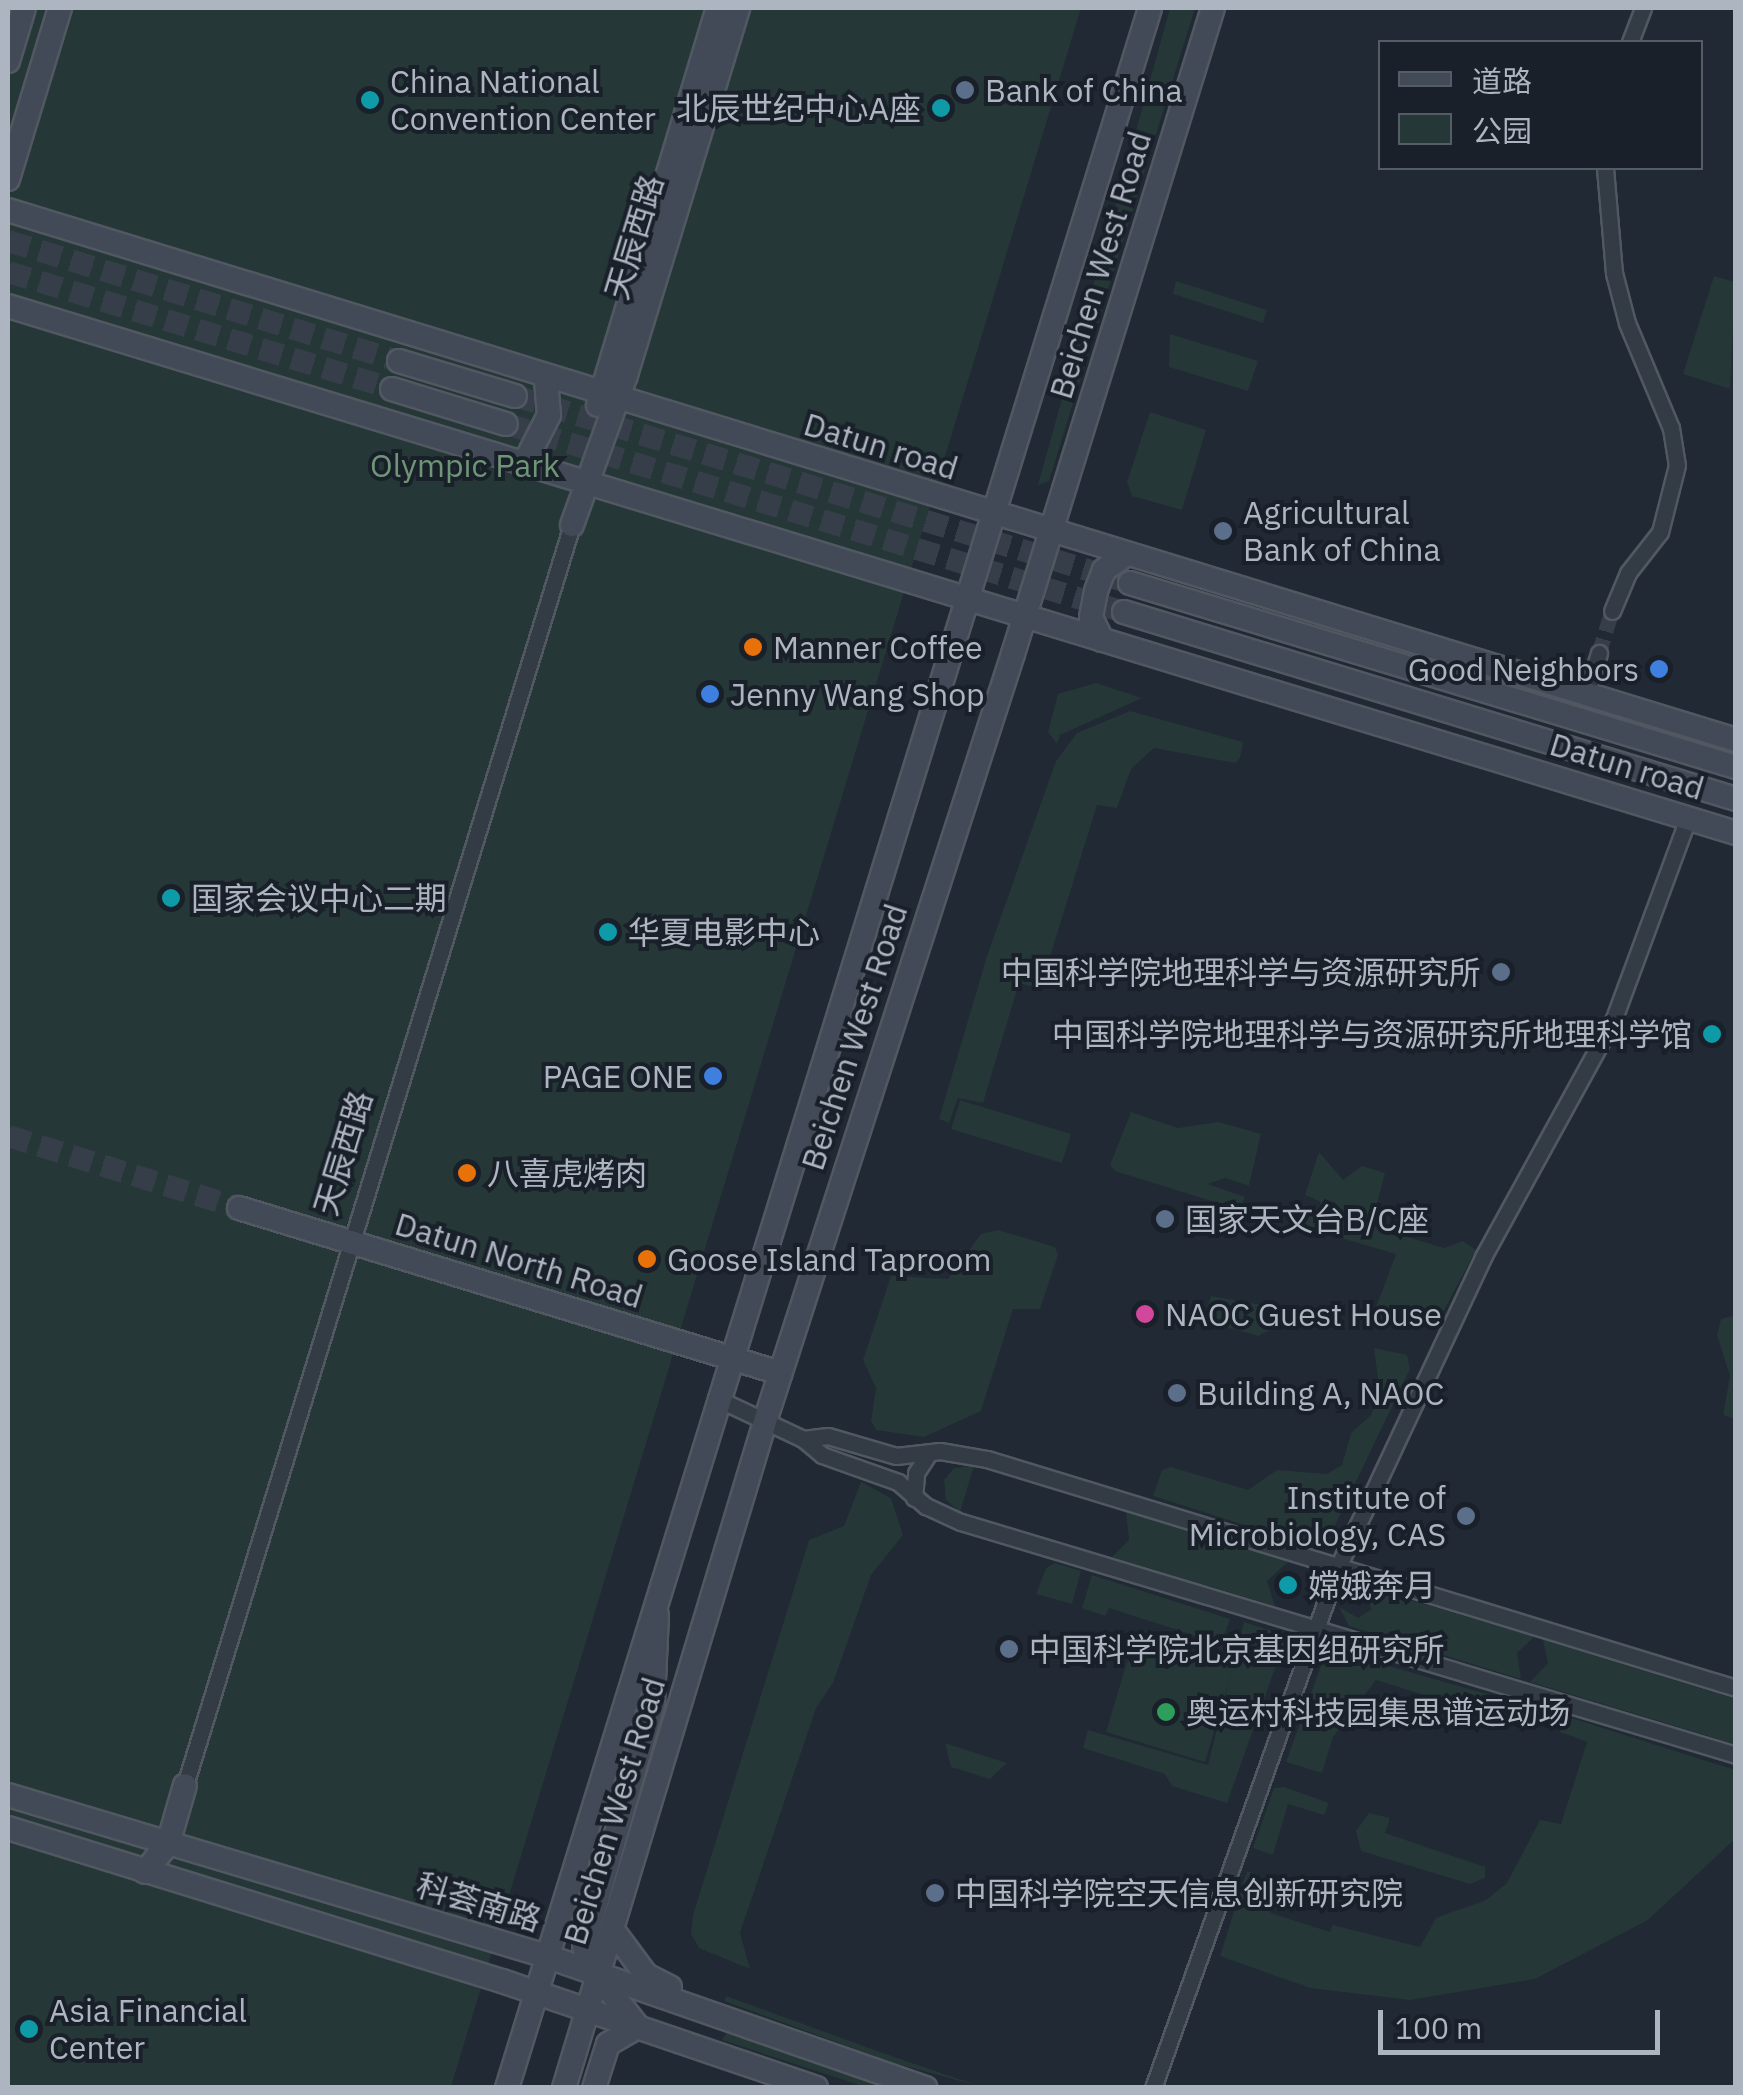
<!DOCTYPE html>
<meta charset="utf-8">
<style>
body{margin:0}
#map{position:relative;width:1743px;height:2095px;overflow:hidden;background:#202934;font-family:"IBM Plex Sans","Noto Sans SC",sans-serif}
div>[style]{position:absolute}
.green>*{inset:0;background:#253737}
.street-tunnel>*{height:15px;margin-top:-7.5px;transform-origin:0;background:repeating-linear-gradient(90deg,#353e49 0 15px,transparent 0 23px)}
.secondary-tunnel>*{height:22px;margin-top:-11px;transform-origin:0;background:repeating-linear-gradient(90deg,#353e49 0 22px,transparent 0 33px)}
.roads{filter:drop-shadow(2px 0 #515862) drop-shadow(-2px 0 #515862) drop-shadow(0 2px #515862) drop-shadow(0 -2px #515862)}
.street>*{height:15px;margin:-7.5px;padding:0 7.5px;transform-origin:7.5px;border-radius:7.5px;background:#333b44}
.secondary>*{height:22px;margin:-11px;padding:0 11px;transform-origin:11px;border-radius:11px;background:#424a57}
.dots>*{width:28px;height:28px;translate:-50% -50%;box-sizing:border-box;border:5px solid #192029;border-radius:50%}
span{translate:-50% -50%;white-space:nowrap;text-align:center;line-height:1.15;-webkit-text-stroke:8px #192029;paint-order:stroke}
.poi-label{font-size:32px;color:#adb5c1}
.left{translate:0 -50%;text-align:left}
.right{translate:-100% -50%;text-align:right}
.street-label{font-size:32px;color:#adb5c1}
.park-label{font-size:32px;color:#6f9577}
.frame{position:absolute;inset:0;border:10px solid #adb5c1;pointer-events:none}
.legend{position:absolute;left:1378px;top:40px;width:325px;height:130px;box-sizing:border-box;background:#192029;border:2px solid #545c66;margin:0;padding:12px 18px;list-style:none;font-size:30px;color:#adb5c1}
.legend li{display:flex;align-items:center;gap:20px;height:50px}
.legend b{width:50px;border:2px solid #545c66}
.scale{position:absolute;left:1378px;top:2010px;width:282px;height:45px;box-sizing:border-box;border:5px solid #adb5c1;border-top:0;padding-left:12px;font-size:30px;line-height:35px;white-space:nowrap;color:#adb5c1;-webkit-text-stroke:8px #192029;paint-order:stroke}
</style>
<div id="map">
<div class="green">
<i style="clip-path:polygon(8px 8px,1081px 8px,451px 2087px,8px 2088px)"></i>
<i style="clip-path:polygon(1170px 8px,1195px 8px,1049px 481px,1038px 485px)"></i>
<i style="clip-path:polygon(1714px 276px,1735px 282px,1730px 389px,1683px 374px)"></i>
<i style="clip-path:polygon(1176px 281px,1267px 310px,1263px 323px,1173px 294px)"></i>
<i style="clip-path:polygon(1170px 334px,1258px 361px,1248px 391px,1169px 367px)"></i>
<i style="clip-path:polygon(1150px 412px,1206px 430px,1182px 510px,1132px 496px,1127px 482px)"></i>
<i style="clip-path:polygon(1096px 683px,1142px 698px,1060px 735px,1057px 744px,1048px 732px,1058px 694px)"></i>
<i style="clip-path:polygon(1130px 711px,1243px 742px,1240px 758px,1235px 763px,1154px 748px,1131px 769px,1117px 808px,1097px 805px,1040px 989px,1019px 983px,983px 1103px,958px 1098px,949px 1123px,939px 1119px,987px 956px,1056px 761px,1077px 733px)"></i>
<i style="clip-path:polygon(960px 1100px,1071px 1134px,1062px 1163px,951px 1129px)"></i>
<i style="clip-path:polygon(1131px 1112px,1178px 1128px,1219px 1122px,1261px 1134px,1249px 1186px,1225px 1178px,1208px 1184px,1245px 1197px,1240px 1210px,1115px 1171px,1110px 1165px)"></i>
<i style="clip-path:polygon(1319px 1152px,1343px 1180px,1362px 1166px,1385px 1173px,1371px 1226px,1444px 1248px,1463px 1241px,1476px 1250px,1435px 1327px,1372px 1318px,1396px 1254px,1296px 1225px,1302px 1204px,1318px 1209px,1321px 1202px,1305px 1195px)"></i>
<i style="clip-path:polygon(998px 1230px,1055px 1247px,1058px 1255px,1040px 1309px,1013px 1309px,981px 1411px,924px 1437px,876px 1430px,871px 1421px,876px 1388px,863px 1360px,891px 1276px,948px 1279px,981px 1234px)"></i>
<i style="clip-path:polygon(1211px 1296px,1262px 1305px,1277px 1326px,1258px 1336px,1220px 1325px,1206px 1310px)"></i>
<i style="clip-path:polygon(1735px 1315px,1736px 1315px,1735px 1419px,1723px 1415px,1730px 1376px,1717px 1335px,1721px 1319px)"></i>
<i style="clip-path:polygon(1374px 1348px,1407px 1355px,1410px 1369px,1326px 1544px,1314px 1547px,1153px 1496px,1162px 1470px,1171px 1467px,1248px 1490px,1277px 1470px,1327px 1474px,1342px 1465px,1351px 1433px,1371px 1415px,1380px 1394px)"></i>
<i style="clip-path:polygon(974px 1466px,960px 1512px,946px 1500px,944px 1480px,954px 1468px)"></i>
<i style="clip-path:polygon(861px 1482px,891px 1498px,903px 1535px,871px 1575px,833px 1683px,816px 1708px,740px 1933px,750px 1969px,699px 1948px,691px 1934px,693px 1915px,809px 1540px,844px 1526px)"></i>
<i style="clip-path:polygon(1126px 1512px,1288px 1562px,1267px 1581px,1275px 1606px,1112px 1557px,1129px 1540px)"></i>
<i style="clip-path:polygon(1055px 1563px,1081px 1571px,1072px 1604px,1036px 1594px,1046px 1568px)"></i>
<i style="clip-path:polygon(1092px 1575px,1230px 1619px,1221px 1644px,1109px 1608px,1105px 1616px,1082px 1608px)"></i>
<i style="clip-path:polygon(1363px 1586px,1534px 1637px,1517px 1653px,1521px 1679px,1349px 1626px,1339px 1607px,1358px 1618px,1372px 1609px,1365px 1596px,1344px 1594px)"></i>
<i style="clip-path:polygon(1244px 1622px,1281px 1634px,1284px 1643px,1227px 1803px,1172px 1786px,1165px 1774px,1083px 1748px,1088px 1730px,1208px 1765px)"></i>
<i style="clip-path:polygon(1134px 1639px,1233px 1668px,1205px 1762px,1106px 1732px)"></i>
<i style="clip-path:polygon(1543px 1640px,1735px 1699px,1735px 1744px,1530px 1682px,1548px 1663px)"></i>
<i style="clip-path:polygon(1333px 1650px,1487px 1694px,1491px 1716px,1376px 1680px,1333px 1737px,1322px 1773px,1286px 1762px,1321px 1666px)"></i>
<i style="clip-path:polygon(1565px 1716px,1735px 1770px,1735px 1839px,1648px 1920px,1535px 1979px,1410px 2000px,1310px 1988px,1220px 1956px,1247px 1871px,1268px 1879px,1263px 1900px,1271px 1913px,1330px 1932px,1333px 1925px,1420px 1947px,1436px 1918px,1486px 1900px,1507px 1883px,1540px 1820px,1561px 1824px,1587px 1742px,1560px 1732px)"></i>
<i style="clip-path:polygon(945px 1743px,1007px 1763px,990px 1779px,951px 1767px)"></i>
<i style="clip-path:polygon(1284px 1787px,1329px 1803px,1324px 1815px,1288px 1804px,1273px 1855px,1253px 1848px,1274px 1788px)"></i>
<i style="clip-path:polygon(1369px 1813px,1390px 1818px,1385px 1833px,1485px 1867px,1485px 1878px,1470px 1884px,1361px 1851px,1356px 1831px)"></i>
<i style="clip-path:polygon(726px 1996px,880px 2052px,982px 2087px,894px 2063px,724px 2001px)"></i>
<i style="clip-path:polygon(729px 2029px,905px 2087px,865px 2087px,722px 2040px)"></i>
</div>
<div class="street-tunnel">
<i style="left:1599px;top:653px;width:44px;rotate:-72.8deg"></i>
</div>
<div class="secondary-tunnel">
<i style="left:8px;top:241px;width:409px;rotate:17.1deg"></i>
<i style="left:8px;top:272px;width:401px;rotate:16.9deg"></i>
<i style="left:515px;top:396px;width:643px;rotate:16.91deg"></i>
<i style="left:506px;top:424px;width:646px;rotate:16.92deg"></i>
<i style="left:8px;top:1136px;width:242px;rotate:17.3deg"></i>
</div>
<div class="roads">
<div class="street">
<i style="left:1630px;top:42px;width:36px;rotate:-69deg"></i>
<i style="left:1605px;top:168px;width:105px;rotate:85.1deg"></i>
<i style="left:1614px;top:273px;width:52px;rotate:75.4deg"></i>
<i style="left:1627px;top:323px;width:114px;rotate:67.3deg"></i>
<i style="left:1671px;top:428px;width:37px;rotate:81deg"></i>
<i style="left:1677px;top:465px;width:69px;rotate:104.2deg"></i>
<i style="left:1660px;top:532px;width:52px;rotate:128deg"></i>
<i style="left:1628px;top:573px;width:41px;rotate:112.8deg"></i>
<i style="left:1586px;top:695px;width:44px;rotate:-72.8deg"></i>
<i style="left:716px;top:1398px;width:96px;rotate:25.2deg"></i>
<i style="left:803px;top:1439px;width:25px;rotate:-7deg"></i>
<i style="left:828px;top:1436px;width:71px;rotate:16.4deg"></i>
<i style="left:896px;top:1456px;width:44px;rotate:-6.5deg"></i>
<i style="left:940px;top:1451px;width:48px;rotate:9.7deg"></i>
<i style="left:987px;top:1459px;width:783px;rotate:17deg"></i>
<i style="left:803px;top:1439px;width:25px;rotate:40deg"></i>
<i style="left:822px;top:1455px;width:81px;rotate:19.6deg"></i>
<i style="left:898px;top:1482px;width:37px;rotate:41deg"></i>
<i style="left:926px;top:1506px;width:38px;rotate:25deg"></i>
<i style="left:961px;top:1522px;width:809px;rotate:16.73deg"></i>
<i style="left:914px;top:1498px;width:25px;rotate:-85deg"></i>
<i style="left:916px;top:1473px;width:24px;rotate:-57deg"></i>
<i style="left:185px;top:1785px;width:1318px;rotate:-72.93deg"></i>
<i style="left:1153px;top:2088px;width:553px;rotate:-70.45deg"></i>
<i style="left:1338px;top:1567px;width:342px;rotate:-64.9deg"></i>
<i style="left:1483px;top:1257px;width:269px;rotate:-61.2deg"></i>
<i style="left:1613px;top:1021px;width:216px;rotate:-69.7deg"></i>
</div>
<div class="secondary">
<i style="left:8px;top:61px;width:55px;rotate:-73.2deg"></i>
<i style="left:8px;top:179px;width:179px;rotate:-73.1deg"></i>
<i style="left:8px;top:210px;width:1807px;rotate:17.05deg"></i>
<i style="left:8px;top:306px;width:1807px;rotate:16.96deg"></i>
<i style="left:399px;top:361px;width:121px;rotate:16.8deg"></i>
<i style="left:392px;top:389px;width:119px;rotate:17.1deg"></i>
<i style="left:598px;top:405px;width:415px;rotate:-73.2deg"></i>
<i style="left:524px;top:464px;width:55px;rotate:-63deg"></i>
<i style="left:549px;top:415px;width:38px;rotate:-95deg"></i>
<i style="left:572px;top:525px;width:159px;rotate:-70.2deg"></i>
<i style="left:626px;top:375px;width:384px;rotate:-73deg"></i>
<i style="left:1130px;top:583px;width:633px;rotate:16.89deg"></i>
<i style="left:1124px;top:612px;width:640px;rotate:16.99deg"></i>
<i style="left:1102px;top:640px;width:25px;rotate:-116deg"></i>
<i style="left:1091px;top:617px;width:26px;rotate:-79deg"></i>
<i style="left:1096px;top:591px;width:22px;rotate:-69deg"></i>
<i style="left:1104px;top:570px;width:28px;rotate:-35deg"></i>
<i style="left:239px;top:1208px;width:566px;rotate:16.96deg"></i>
<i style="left:8px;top:1795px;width:562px;rotate:16.66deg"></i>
<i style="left:546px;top:1956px;width:402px;rotate:19.2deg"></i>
<i style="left:8px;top:1828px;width:517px;rotate:17.21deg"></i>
<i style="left:502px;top:1981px;width:332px;rotate:18.8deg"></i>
<i style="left:145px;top:1872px;width:36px;rotate:-51deg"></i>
<i style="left:168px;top:1844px;width:61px;rotate:-73.9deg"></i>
<i style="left:612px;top:1929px;width:57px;rotate:53.5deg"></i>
<i style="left:646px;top:1975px;width:27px;rotate:27deg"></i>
<i style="left:507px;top:2088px;width:2177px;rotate:-72.82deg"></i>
<i style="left:564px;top:2088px;width:703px;rotate:-73.21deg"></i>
<i style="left:767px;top:1415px;width:800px;rotate:-72.09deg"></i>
<i style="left:1013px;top:654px;width:676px;rotate:-72.8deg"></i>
<i style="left:594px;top:2088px;width:46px;rotate:-72.3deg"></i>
<i style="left:608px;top:2044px;width:34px;rotate:-30deg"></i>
<i style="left:638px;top:2027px;width:81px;rotate:-128deg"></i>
<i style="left:588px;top:1963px;width:17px;rotate:-103deg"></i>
<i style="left:584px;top:1946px;width:253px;rotate:-74.1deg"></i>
<i style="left:653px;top:1703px;width:88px;rotate:-87.4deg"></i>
</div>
</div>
<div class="dots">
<i style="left:965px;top:90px;background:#5c6f8a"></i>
<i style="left:370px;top:100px;background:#0f9aa8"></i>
<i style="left:941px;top:108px;background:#0f9aa8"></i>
<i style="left:1223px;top:531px;background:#5c6f8a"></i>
<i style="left:753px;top:647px;background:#e8710a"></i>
<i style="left:1659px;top:669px;background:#3f7fe0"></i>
<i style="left:710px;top:694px;background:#3f7fe0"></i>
<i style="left:171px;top:898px;background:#0f9aa8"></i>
<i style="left:608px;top:932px;background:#0f9aa8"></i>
<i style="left:1501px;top:972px;background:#5c6f8a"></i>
<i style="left:1712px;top:1034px;background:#0f9aa8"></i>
<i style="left:713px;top:1076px;background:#3f7fe0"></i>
<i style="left:467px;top:1173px;background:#e8710a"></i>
<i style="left:1165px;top:1219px;background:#5c6f8a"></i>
<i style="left:647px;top:1259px;background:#e8710a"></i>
<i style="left:1145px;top:1314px;background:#d1479c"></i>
<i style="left:1177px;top:1393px;background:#5c6f8a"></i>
<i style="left:1466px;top:1516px;background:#5c6f8a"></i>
<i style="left:1288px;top:1585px;background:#0f9aa8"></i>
<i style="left:1009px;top:1649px;background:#5c6f8a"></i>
<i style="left:1166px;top:1712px;background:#2e9e5b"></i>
<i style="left:935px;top:1893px;background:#5c6f8a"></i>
<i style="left:29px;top:2029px;background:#0f9aa8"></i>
</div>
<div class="poi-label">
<span class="left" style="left:390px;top:100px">China National<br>Convention Center</span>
<span class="left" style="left:985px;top:90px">Bank of China</span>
<span class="right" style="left:921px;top:108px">北辰世纪中心A座</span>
<span class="left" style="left:1243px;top:531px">Agricultural<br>Bank of China</span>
<span class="left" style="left:773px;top:647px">Manner Coffee</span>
<span class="right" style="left:1639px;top:669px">Good Neighbors</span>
<span class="left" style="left:730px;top:694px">Jenny Wang Shop</span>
<span class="left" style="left:191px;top:898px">国家会议中心二期</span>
<span class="left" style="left:628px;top:932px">华夏电影中心</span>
<span class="right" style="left:1481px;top:972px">中国科学院地理科学与资源研究所</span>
<span class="right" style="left:1692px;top:1034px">中国科学院地理科学与资源研究所地理科学馆</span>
<span class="right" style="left:693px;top:1076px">PAGE ONE</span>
<span class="left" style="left:487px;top:1173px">八喜虎烤肉</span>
<span class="left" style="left:1185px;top:1219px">国家天文台B/C座</span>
<span class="left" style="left:667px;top:1259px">Goose Island Taproom</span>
<span class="left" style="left:1165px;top:1314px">NAOC Guest House</span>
<span class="left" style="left:1197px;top:1393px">Building A, NAOC</span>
<span class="right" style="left:1446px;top:1516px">Institute of<br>Microbiology, CAS</span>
<span class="left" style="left:1308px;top:1585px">嫦娥奔月</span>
<span class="left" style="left:1029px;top:1649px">中国科学院北京基因组研究所</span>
<span class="left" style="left:1186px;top:1712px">奥运村科技园集思谱运动场</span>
<span class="left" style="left:955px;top:1893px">中国科学院空天信息创新研究院</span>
<span class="left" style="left:49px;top:2029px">Asia Financial<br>Center</span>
</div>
<div class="street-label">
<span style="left:634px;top:237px;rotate:-73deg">天辰西路</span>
<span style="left:1100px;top:265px;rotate:-73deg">Beichen West Road</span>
<span style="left:881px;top:446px;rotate:17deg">Datun road</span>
<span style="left:1627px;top:766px;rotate:17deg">Datun road</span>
<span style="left:854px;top:1037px;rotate:-72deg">Beichen West Road</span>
<span style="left:343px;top:1153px;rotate:-73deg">天辰西路</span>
<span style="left:519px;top:1260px;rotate:17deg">Datun North Road</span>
<span style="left:614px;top:1811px;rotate:-73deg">Beichen West Road</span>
<span style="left:479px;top:1902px;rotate:17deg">科荟南路</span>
</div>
<div class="park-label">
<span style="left:465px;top:465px">Olympic Park</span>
</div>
<div class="frame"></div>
<ul class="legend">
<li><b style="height:12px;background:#424a57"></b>道路</li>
<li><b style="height:28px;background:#253737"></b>公园</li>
</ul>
<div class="scale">100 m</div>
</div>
